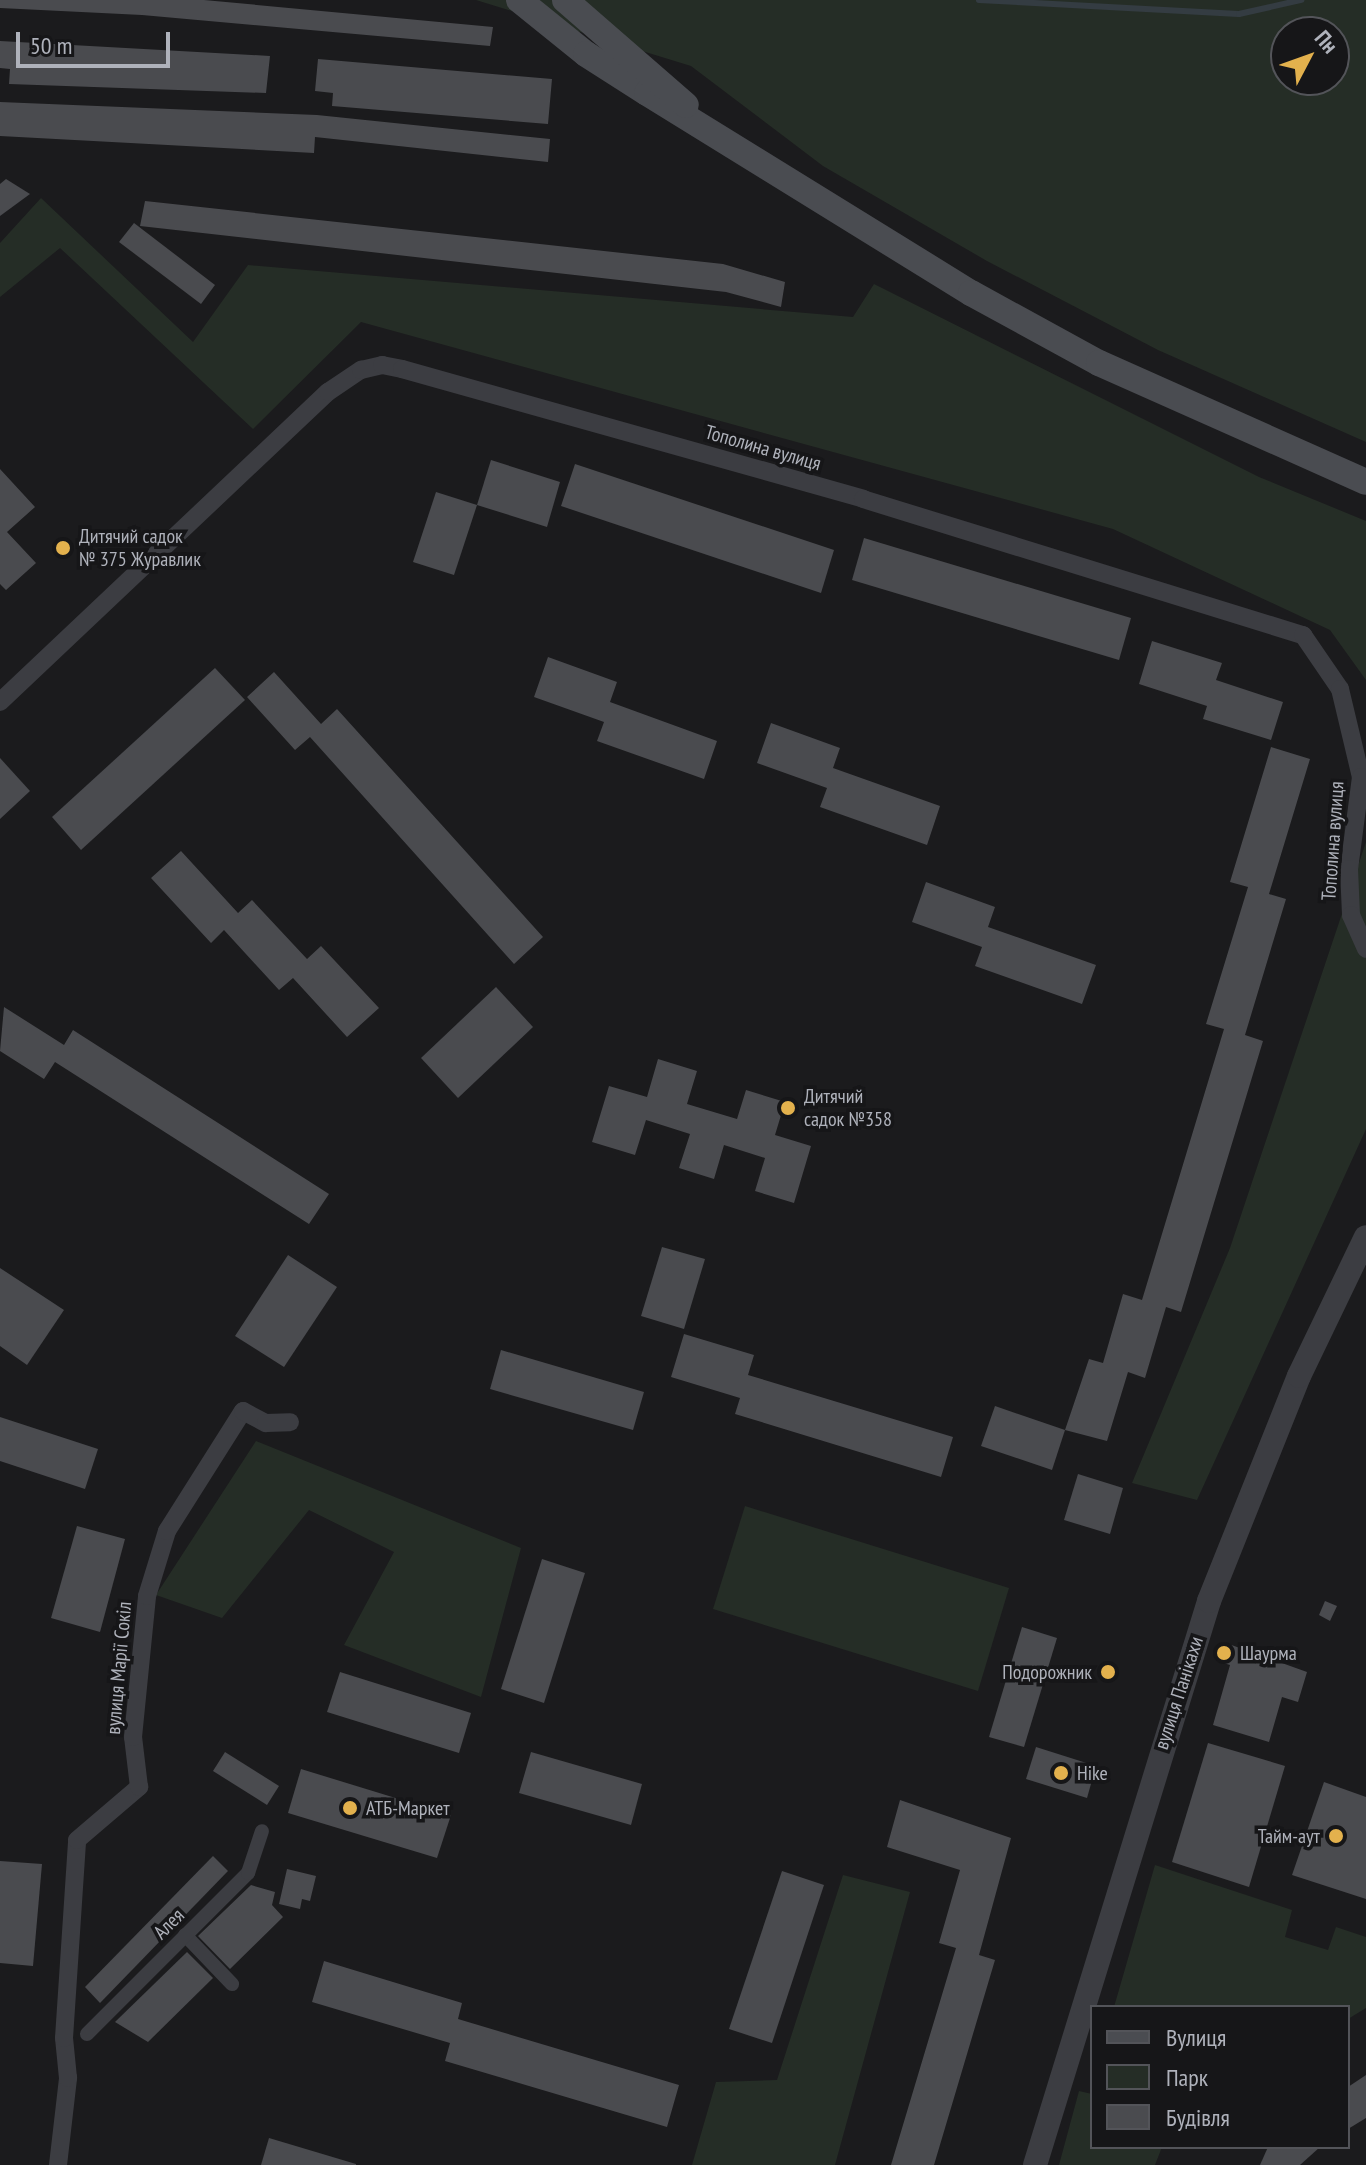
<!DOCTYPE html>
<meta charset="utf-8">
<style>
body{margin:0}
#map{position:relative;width:1366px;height:2165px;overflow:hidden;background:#1b1b1d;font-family:"PT Sans Narrow",sans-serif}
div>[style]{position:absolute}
.green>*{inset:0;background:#252d26}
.stream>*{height:6px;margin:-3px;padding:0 3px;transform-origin:3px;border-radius:3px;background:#343c42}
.building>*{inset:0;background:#4a4b4f}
.pedestrian>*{height:14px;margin:-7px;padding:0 7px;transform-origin:7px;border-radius:7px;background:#3c3d42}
.minor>*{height:18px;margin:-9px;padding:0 9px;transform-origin:9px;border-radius:9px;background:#3c3d42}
.tertiary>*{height:24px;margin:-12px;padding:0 12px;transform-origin:12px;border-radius:12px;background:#3c3d42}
.secondary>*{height:26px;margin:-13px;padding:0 13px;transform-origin:13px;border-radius:13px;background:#4a4c51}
.dots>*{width:22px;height:22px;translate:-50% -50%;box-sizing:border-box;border:4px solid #161618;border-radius:50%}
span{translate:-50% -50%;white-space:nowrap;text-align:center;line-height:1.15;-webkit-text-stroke:7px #161618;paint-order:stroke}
.street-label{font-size:20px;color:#afb2bb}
.poi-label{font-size:20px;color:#afb2bb}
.left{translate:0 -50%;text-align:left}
.right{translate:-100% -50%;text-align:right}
.legend{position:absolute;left:1090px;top:2005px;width:260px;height:144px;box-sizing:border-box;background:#161618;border:2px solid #535459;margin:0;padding:10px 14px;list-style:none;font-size:24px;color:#afb2bb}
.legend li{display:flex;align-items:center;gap:16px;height:40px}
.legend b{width:40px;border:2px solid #535459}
.north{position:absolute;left:1270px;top:16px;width:80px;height:80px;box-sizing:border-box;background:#161618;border:2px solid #535459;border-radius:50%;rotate:49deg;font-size:22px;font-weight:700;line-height:32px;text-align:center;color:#afb2bb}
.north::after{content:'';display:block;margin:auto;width:28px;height:36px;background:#e3b14d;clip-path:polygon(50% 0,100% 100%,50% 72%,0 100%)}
.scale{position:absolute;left:16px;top:32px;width:154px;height:36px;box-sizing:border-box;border:4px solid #afb2bb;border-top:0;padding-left:10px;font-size:24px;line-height:28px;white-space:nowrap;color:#afb2bb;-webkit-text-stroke:6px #161618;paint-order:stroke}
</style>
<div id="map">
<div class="green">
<i style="clip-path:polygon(evenodd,476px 0,1366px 0,1366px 442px,1158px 350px,987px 261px,823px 166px,691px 66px,476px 0,1286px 32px,1334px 32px,1334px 80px,1286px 80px,1286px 32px)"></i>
<i style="clip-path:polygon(41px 198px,193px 342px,248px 265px,853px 317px,874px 284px,1259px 477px,1366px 521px,1366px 680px,1330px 630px,1113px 529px,361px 322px,253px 429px,60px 248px,0 297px,0 243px)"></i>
<i style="clip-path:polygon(1366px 842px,1366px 1129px,1197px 1500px,1132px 1483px,1230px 1248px)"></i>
<i style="clip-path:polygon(256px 1441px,521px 1548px,481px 1697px,344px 1645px,394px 1552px,309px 1510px,222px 1618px,156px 1595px)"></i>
<i style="clip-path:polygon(745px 1506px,1009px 1588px,978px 1691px,713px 1609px)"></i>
<i style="clip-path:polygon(1155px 1865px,1292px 1910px,1285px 1937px,1328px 1950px,1336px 1927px,1366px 1937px,1366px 2008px,1348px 2019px,1348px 2007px,1114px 2007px)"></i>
<i style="clip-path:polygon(843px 1875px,910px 1892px,835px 2165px,692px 2165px,716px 2082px,777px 2080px)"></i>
<i style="clip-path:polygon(1079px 2091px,1092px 2094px,1092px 2147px,1162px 2147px,1155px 2165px,1059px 2165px)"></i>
</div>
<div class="stream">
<i style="left:979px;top:0;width:260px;rotate:3.1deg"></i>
<i style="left:1239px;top:14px;width:64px;rotate:-12.7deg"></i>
</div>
<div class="building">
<i style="clip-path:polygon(0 0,204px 0,493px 27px,490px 46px,142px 15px,0 8px)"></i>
<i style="clip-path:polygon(0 41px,270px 56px,266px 93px,9px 84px,10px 69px,0 68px)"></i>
<i style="clip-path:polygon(318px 59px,552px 79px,548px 124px,332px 106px,333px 93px,315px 91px)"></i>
<i style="clip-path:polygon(0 102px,317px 115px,550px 139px,548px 162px,315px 137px,314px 153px,0 136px)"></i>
<i style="clip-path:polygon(6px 179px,30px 194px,0 216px,0 184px)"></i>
<i style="clip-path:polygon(145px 201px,723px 264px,785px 282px,781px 307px,726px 292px,140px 226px)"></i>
<i style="clip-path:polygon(134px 223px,215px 285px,201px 304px,119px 242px)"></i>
<i style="clip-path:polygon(491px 460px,560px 482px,547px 527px,477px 505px)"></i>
<i style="clip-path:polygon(575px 464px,834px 550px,821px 593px,561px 506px)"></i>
<i style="clip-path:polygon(0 469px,35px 507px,7px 532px,36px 563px,6px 590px,0 584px)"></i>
<i style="clip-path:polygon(436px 492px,477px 505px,454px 575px,413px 562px)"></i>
<i style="clip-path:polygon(864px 538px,1131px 618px,1119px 660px,852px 580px)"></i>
<i style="clip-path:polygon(1152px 641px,1222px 663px,1216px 680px,1283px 702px,1271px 740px,1203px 719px,1207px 706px,1139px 684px)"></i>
<i style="clip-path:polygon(548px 657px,617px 682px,610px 702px,717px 741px,704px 779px,597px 741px,604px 722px,534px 697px)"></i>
<i style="clip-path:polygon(215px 668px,245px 700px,81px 850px,52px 817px)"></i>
<i style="clip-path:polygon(274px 672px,321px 724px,337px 709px,543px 937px,514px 964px,310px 737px,295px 750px,247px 697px)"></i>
<i style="clip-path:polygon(771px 723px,840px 748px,833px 768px,940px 806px,927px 845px,820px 807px,827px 788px,757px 763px)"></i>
<i style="clip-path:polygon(1271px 747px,1310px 759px,1269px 894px,1286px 899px,1245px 1035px,1263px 1041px,1181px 1312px,1166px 1307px,1145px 1378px,1128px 1372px,1107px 1441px,1065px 1430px,1089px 1359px,1103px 1363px,1123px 1294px,1142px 1300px,1224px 1029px,1206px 1024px,1248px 887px,1230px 882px)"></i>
<i style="clip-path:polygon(0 758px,30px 791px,0 819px)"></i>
<i style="clip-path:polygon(181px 851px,238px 913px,252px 900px,307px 959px,321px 946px,379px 1008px,347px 1037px,293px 978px,279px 990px,224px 930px,211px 943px,151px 878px)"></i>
<i style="clip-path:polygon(926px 882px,995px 907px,988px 927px,1096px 965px,1082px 1004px,975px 966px,982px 947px,912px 922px)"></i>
<i style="clip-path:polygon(496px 987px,533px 1027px,458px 1098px,421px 1058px)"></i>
<i style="clip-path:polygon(4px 1007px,64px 1045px,73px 1030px,329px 1194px,309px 1224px,55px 1062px,44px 1079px,0 1051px)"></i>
<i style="clip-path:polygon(658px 1059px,697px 1071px,687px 1104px,737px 1119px,746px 1090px,785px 1102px,775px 1135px,811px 1146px,794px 1203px,755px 1191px,765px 1158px,724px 1145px,714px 1179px,679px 1168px,690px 1134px,646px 1120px,635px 1155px,592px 1142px,609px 1086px,647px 1097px)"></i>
<i style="clip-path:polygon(662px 1247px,705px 1259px,684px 1329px,641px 1316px)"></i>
<i style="clip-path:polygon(288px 1255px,337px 1287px,284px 1367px,235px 1336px)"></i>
<i style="clip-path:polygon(0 1268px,64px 1310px,27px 1365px,0 1346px)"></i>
<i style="clip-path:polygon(684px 1334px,754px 1355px,748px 1375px,953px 1437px,941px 1477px,735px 1414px,740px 1398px,671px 1377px)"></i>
<i style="clip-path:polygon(501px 1350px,644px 1392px,633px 1430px,490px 1389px)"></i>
<i style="clip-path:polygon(995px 1406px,1065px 1430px,1052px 1470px,981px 1446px)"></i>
<i style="clip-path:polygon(0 1417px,98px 1449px,85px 1489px,0 1461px)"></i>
<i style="clip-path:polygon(1078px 1474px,1123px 1488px,1110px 1534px,1064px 1520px)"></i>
<i style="clip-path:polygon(77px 1526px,125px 1539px,100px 1632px,51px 1618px)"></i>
<i style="clip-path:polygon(542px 1559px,585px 1573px,544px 1703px,501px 1689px)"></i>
<i style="clip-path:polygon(1325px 1601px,1337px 1606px,1330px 1621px,1319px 1615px)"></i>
<i style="clip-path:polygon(1022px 1627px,1057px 1638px,1024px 1747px,989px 1737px)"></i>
<i style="clip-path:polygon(1223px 1642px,1307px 1672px,1298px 1702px,1282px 1697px,1269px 1742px,1213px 1725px,1230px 1665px,1217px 1661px)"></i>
<i style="clip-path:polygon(340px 1672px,471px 1713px,459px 1753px,327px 1712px)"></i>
<i style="clip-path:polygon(1208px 1743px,1285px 1766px,1249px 1887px,1172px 1862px)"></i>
<i style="clip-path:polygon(1036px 1747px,1096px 1766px,1087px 1798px,1026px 1779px)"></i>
<i style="clip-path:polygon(225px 1752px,279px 1786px,267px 1805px,213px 1771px)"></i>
<i style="clip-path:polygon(531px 1752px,642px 1784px,631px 1825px,519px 1793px)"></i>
<i style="clip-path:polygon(301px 1769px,451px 1815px,437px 1858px,288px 1813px)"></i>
<i style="clip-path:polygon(1324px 1782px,1366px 1797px,1366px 1899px,1292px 1875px)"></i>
<i style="clip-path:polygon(900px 1800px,1011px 1838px,979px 1955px,995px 1960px,934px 2165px,891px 2165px,956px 1948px,939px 1943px,960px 1870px,887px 1847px)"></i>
<i style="clip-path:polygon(213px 1856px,228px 1871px,100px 2003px,85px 1987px)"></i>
<i style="clip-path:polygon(0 1861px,42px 1864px,33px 1966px,0 1963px)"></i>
<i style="clip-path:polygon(287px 1869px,316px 1876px,310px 1901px,302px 1899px,300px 1909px,279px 1904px)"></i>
<i style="clip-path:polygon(782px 1871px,824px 1885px,772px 2043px,729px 2029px)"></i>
<i style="clip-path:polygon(251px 1885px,275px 1892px,272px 1905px,283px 1917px,230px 1969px,198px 1936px)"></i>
<i style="clip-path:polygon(187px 1952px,213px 1978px,148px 2042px,115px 2022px)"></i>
<i style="clip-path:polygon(324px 1961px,462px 2003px,458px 2019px,679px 2085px,667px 2127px,445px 2061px,450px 2043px,312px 2002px)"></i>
<i style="clip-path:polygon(1366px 2075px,1366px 2118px,1348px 2129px,1348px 2087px)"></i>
<i style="clip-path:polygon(269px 2138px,356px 2164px,356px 2165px,261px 2165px)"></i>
<i style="clip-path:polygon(1268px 2147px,1320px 2147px,1300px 2165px,1260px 2165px)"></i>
</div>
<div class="pedestrian">
<i style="left:185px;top:1935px;width:68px;rotate:46.2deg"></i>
<i style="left:87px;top:2034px;width:228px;rotate:-45deg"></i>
<i style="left:248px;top:1873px;width:44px;rotate:-71.6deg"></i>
</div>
<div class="minor">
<i style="left:0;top:702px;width:451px;rotate:-43.4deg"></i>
<i style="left:328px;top:392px;width:40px;rotate:-34deg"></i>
<i style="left:361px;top:370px;width:22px;rotate:-13deg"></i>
<i style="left:382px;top:365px;width:20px;rotate:11deg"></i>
<i style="left:402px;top:369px;width:479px;rotate:15.7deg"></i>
<i style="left:863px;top:499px;width:461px;rotate:17.2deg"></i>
<i style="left:1303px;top:635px;width:65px;rotate:55.6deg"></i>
<i style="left:1340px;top:689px;width:90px;rotate:76.6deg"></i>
<i style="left:1361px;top:777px;width:93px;rotate:97.4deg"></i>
<i style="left:1349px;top:869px;width:46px;rotate:87.5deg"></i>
<i style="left:1351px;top:915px;width:37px;rotate:66deg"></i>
<i style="left:58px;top:2165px;width:88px;rotate:-83.4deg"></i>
<i style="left:68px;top:2078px;width:40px;rotate:-95.7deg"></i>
<i style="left:64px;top:2038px;width:198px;rotate:-86.2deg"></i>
<i style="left:77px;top:1840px;width:82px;rotate:-40.5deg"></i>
<i style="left:139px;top:1787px;width:50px;rotate:-96.8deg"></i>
<i style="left:133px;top:1737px;width:142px;rotate:-84.3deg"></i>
<i style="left:147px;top:1596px;width:68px;rotate:-72.9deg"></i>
<i style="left:167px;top:1531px;width:142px;rotate:-57.7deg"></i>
<i style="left:243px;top:1411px;width:26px;rotate:28deg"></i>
<i style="left:266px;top:1423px;width:24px;rotate:-2deg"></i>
</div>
<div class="tertiary">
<i style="left:1035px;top:2165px;width:590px;rotate:-72.85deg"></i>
<i style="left:1209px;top:1601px;width:242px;rotate:-68.2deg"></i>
<i style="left:1299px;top:1376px;width:154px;rotate:-64.3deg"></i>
</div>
<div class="secondary">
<i style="left:519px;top:0;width:86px;rotate:38.9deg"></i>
<i style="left:586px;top:54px;width:72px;rotate:32.6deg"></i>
<i style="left:647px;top:93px;width:381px;rotate:31.7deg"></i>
<i style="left:971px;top:293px;width:146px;rotate:28.7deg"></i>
<i style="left:1099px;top:363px;width:292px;rotate:24deg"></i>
<i style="left:565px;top:0;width:160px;rotate:41deg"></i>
</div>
<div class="dots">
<i style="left:63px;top:548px;background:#e3b14d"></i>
<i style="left:788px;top:1108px;background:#e3b14d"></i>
<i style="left:1224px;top:1653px;background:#e3b14d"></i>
<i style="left:1108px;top:1672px;background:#e3b14d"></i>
<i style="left:1061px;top:1773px;background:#e3b14d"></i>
<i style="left:350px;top:1808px;background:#e3b14d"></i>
<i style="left:1336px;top:1836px;background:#e3b14d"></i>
</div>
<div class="street-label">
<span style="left:763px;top:448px;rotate:16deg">Тополина вулиця</span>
<span style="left:1333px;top:841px;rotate:-86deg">Тополина вулиця</span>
<span style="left:119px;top:1668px;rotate:-85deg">вулиця Марії Сокіл</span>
<span style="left:1179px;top:1693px;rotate:-72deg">вулиця Панікахи</span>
<span style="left:169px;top:1924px;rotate:-45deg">Алея</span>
</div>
<div class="poi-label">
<span class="left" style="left:79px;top:548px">Дитячий садок<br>№ 375 Журавлик</span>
<span class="left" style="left:804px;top:1108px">Дитячий<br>садок №358</span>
<span class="left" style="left:1240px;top:1653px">Шаурма</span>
<span class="right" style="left:1092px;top:1672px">Подорожник</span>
<span class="left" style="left:1077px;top:1773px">Hike</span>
<span class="left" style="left:366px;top:1808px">АТБ-Маркет</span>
<span class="right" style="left:1320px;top:1836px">Тайм-аут</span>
</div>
<ul class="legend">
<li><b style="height:10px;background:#4a4c51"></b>Вулиця</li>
<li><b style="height:22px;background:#252d26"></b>Парк</li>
<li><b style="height:22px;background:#4a4b4f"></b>Будівля</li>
</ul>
<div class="north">Пн</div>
<div class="scale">50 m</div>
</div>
